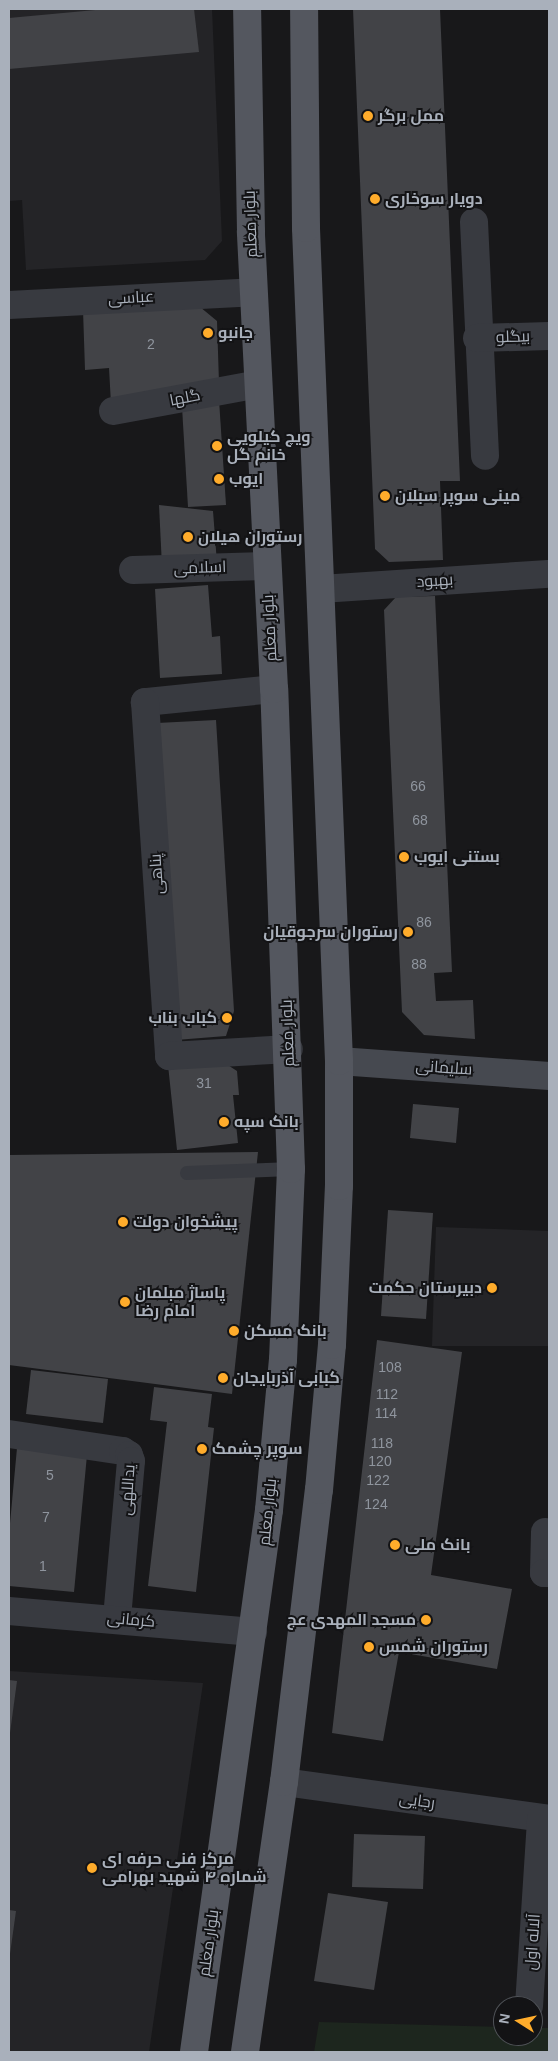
<!DOCTYPE html>
<meta charset="utf-8">
<style>
body{margin:0}
#map{position:relative;width:558px;height:2061px;overflow:hidden;background:#18181a;font-family:Arial,Cairo,sans-serif}
div>[style]{position:absolute}
.built>*{inset:0;background:#242427}
.green>*{inset:0;background:#1d261e}
.building>*{inset:0;background:#424347}
.service>*{height:14px;margin:-7px;padding:0 7px;transform-origin:7px;border-radius:7px;background:#383a40}
.minor>*{height:28px;margin:-14px;padding:0 14px;transform-origin:14px;border-radius:14px;background:#383a40}
.tertiary>*{height:28px;margin:-14px;padding:0 14px;transform-origin:14px;border-radius:14px;background:#383a40}
.secondary>*{height:28px;margin:-14px;padding:0 14px;transform-origin:14px;border-radius:14px;background:#464950}
.primary>*{height:28px;margin:-14px;padding:0 14px;transform-origin:14px;border-radius:14px;background:#54575f}
.dots>*{width:14px;height:14px;translate:-50% -50%;box-sizing:border-box;border:2px solid #131315;border-radius:50%}
span{translate:-50% -50%;white-space:nowrap;text-align:center;line-height:1.15;-webkit-text-stroke:4px #131315;paint-order:stroke}
.number-label{font-size:14px;color:#8f959e}
.number-label span{-webkit-text-stroke-width:0}
.poi-label{font-size:16px;color:#a9b0bb;font-weight:700}
.left{translate:0 -50%;text-align:left}
.right{translate:-100% -50%;text-align:right}
.street-label{font-size:16px;color:#a9b0bb}
.frame{position:absolute;inset:0;border:10px solid #a9b0bb;pointer-events:none}
.north{position:absolute;left:493px;top:1996px;width:50px;height:50px;box-sizing:border-box;background:#131315;border:1px solid #4f5257;border-radius:50%;rotate:280deg;font-size:14px;font-weight:700;line-height:20px;text-align:center;color:#a9b0bb}
.north::after{content:'';display:block;margin:auto;width:18px;height:22px;background:#ffac2b;clip-path:polygon(50% 0,100% 100%,50% 72%,0 100%)}
</style>
<div id="map">
<div class="built">
<i style="clip-path:polygon(9px 9px,212px 9px,222px 241px,205px 260px,26px 270px,22px 200px,9px 201px)"></i>
<i style="clip-path:polygon(436px 1227px,549px 1231px,549px 1346px,432px 1346px)"></i>
<i style="clip-path:polygon(9px 1671px,203px 1683px,149px 2052px,9px 2052px)"></i>
</div>
<div class="green">
<i style="clip-path:polygon(319px 2022px,503px 2027px,503px 2036px,533px 2036px,533px 2028px,549px 2028px,549px 2052px,314px 2052px)"></i>
</div>
<div class="building">
<i style="clip-path:polygon(106px 9px,194px 9px,199px 52px,9px 69px,9px 18px)"></i>
<i style="clip-path:polygon(353px 9px,440px 9px,460px 481px,440px 481px,443px 560px,389px 562px,375px 549px)"></i>
<i style="clip-path:polygon(194px 302px,217px 321px,219px 383px,111px 404px,109px 368px,85px 370px,83px 310px)"></i>
<i style="clip-path:polygon(219px 400px,226px 505px,188px 507px,182px 407px)"></i>
<i style="clip-path:polygon(159px 505px,213px 511px,217px 563px,162px 566px)"></i>
<i style="clip-path:polygon(208px 585px,212px 637px,220px 636px,222px 674px,160px 678px,155px 589px)"></i>
<i style="clip-path:polygon(435px 596px,452px 972px,434px 973px,436px 1001px,473px 1000px,475px 1039px,424px 1035px,402px 1012px,384px 610px,396px 597px)"></i>
<i style="clip-path:polygon(216px 720px,234px 1011px,226px 1036px,176px 1040px,157px 723px)"></i>
<i style="clip-path:polygon(220px 1060px,237px 1071px,239px 1095px,233px 1095px,238px 1143px,177px 1150px,168px 1065px)"></i>
<i style="clip-path:polygon(413px 1104px,459px 1108px,456px 1143px,410px 1138px)"></i>
<i style="clip-path:polygon(258px 1152px,232px 1394px,9px 1365px,9px 1155px)"></i>
<i style="clip-path:polygon(388px 1210px,433px 1213px,426px 1319px,381px 1316px)"></i>
<i style="clip-path:polygon(377px 1340px,462px 1352px,431px 1575px,512px 1589px,497px 1669px,399px 1652px,383px 1741px,332px 1733px)"></i>
<i style="clip-path:polygon(31px 1370px,108px 1379px,103px 1423px,26px 1414px)"></i>
<i style="clip-path:polygon(154px 1387px,212px 1394px,208px 1427px,214px 1428px,196px 1592px,148px 1586px,167px 1422px,150px 1420px)"></i>
<i style="clip-path:polygon(17px 1448px,87px 1455px,74px 1592px,9px 1586px,9px 1534px)"></i>
<i style="clip-path:polygon(9px 1680px,17px 1681px,10px 1733px,9px 1733px)"></i>
<i style="clip-path:polygon(354px 1834px,425px 1836px,423px 1889px,352px 1887px)"></i>
<i style="clip-path:polygon(328px 1893px,388px 1902px,374px 1990px,314px 1981px)"></i>
<i style="clip-path:polygon(9px 1910px,16px 1911px,10px 1954px,9px 1954px)"></i>
</div>
<div class="service">
<i style="left:187px;top:1173px;width:104px;rotate:-2.2deg"></i>
</div>
<div class="minor">
<i style="left:474px;top:222px;width:234px;rotate:87.3deg"></i>
<i style="left:477px;top:338px;width:72px;rotate:-1.6deg"></i>
<i style="left:113px;top:411px;width:147px;rotate:-10.5deg"></i>
<i style="left:133px;top:570px;width:134px;rotate:-1.7deg"></i>
<i style="left:321px;top:589px;width:228px;rotate:-3.8deg"></i>
<i style="left:274px;top:689px;width:130px;rotate:174.2deg"></i>
<i style="left:145px;top:702px;width:355px;rotate:86.1deg"></i>
<i style="left:169px;top:1056px;width:120px;rotate:-3.3deg"></i>
<i style="left:9px;top:1434px;width:115px;rotate:8.5deg"></i>
<i style="left:123px;top:1451px;width:7px;rotate:34deg"></i>
<i style="left:129px;top:1455px;width:6px;rotate:72deg"></i>
<i style="left:131px;top:1461px;width:159px;rotate:95.1deg"></i>
<i style="left:545px;top:1532px;width:41px;rotate:91.4deg"></i>
<i style="left:544px;top:1573px;width:5px"></i>
<i style="left:9px;top:1611px;width:245px;rotate:4.9deg"></i>
<i style="left:284px;top:1782px;width:268px;rotate:7.9deg"></i>
<i style="left:529px;top:2006px;width:188px;rotate:-86.3deg"></i>
</div>
<div class="tertiary">
<i style="left:9px;top:305px;width:244px;rotate:-3deg"></i>
</div>
<div class="secondary">
<i style="left:339px;top:1061px;width:211px;rotate:4.1deg"></i>
</div>
<div class="primary">
<i style="left:194px;top:2052px;width:547px;rotate:-82.12deg"></i>
<i style="left:269px;top:1510px;width:151px;rotate:-84.7deg"></i>
<i style="left:283px;top:1360px;width:191px;rotate:-87.6deg"></i>
<i style="left:291px;top:1169px;width:480px;rotate:-92deg"></i>
<i style="left:274px;top:689px;width:458px;rotate:-92.9deg"></i>
<i style="left:251px;top:232px;width:223px;rotate:-91deg"></i>
<i style="left:245px;top:2052px;width:273px;rotate:-81.8deg"></i>
<i style="left:284px;top:1782px;width:294px;rotate:-83.2deg"></i>
<i style="left:319px;top:1490px;width:146px;rotate:-84.9deg"></i>
<i style="left:332px;top:1345px;width:159px;rotate:-87.5deg"></i>
<i style="left:339px;top:1186px;width:125px;rotate:-90deg"></i>
<i style="left:339px;top:1061px;width:834px;rotate:-92.27deg"></i>
<i style="left:306px;top:228px;width:219px;rotate:-90.5deg"></i>
</div>
<div class="dots">
<i style="left:368px;top:116px;background:#ffac2b"></i>
<i style="left:375px;top:199px;background:#ffac2b"></i>
<i style="left:208px;top:333px;background:#ffac2b"></i>
<i style="left:217px;top:446px;background:#ffac2b"></i>
<i style="left:219px;top:479px;background:#ffac2b"></i>
<i style="left:385px;top:496px;background:#ffac2b"></i>
<i style="left:188px;top:537px;background:#ffac2b"></i>
<i style="left:404px;top:857px;background:#ffac2b"></i>
<i style="left:408px;top:932px;background:#ffac2b"></i>
<i style="left:227px;top:1018px;background:#ffac2b"></i>
<i style="left:224px;top:1122px;background:#ffac2b"></i>
<i style="left:123px;top:1222px;background:#ffac2b"></i>
<i style="left:492px;top:1288px;background:#ffac2b"></i>
<i style="left:125px;top:1302px;background:#ffac2b"></i>
<i style="left:234px;top:1331px;background:#ffac2b"></i>
<i style="left:223px;top:1378px;background:#ffac2b"></i>
<i style="left:202px;top:1449px;background:#ffac2b"></i>
<i style="left:395px;top:1545px;background:#ffac2b"></i>
<i style="left:426px;top:1620px;background:#ffac2b"></i>
<i style="left:369px;top:1647px;background:#ffac2b"></i>
<i style="left:92px;top:1868px;background:#ffac2b"></i>
</div>
<div class="number-label">
<span style="left:151px;top:344px">2</span>
<span style="left:418px;top:786px">66</span>
<span style="left:420px;top:820px">68</span>
<span style="left:424px;top:922px">86</span>
<span style="left:419px;top:964px">88</span>
<span style="left:204px;top:1083px">31</span>
<span style="left:390px;top:1367px">108</span>
<span style="left:387px;top:1394px">112</span>
<span style="left:386px;top:1413px">114</span>
<span style="left:382px;top:1443px">118</span>
<span style="left:380px;top:1461px">120</span>
<span style="left:50px;top:1475px">5</span>
<span style="left:378px;top:1480px">122</span>
<span style="left:376px;top:1504px">124</span>
<span style="left:46px;top:1517px">7</span>
<span style="left:43px;top:1566px">1</span>
</div>
<div class="poi-label">
<span class="left" style="left:378px;top:116px">ممل برگر</span>
<span class="left" style="left:385px;top:199px">دویار سوخاری</span>
<span class="left" style="left:218px;top:333px">جانبو</span>
<span class="left" style="left:227px;top:446px">ویچ کیلویی<br>خانم گل</span>
<span class="left" style="left:229px;top:479px">ایوب</span>
<span class="left" style="left:395px;top:496px">مینی سوپر سبلان</span>
<span class="left" style="left:198px;top:537px">رستوران هیلان</span>
<span class="left" style="left:414px;top:857px">بستنی ایوب</span>
<span class="right" style="left:398px;top:932px">رستوران سرجوقیان</span>
<span class="right" style="left:217px;top:1018px">کباب بناب</span>
<span class="left" style="left:234px;top:1122px">بانک سپه</span>
<span class="left" style="left:133px;top:1222px">پیشخوان دولت</span>
<span class="right" style="left:482px;top:1288px">دبیرستان حکمت</span>
<span class="left" style="left:135px;top:1302px">پاساژ مبلمان<br>امام رضا</span>
<span class="left" style="left:244px;top:1331px">بانک مسکن</span>
<span class="left" style="left:233px;top:1378px">کبابی آذربایجان</span>
<span class="left" style="left:212px;top:1449px">سوپر چشمک</span>
<span class="left" style="left:405px;top:1545px">بانک ملی</span>
<span class="right" style="left:416px;top:1620px">مسجد المهدی عج</span>
<span class="left" style="left:379px;top:1647px">رستوران شمس</span>
<span class="left" style="left:102px;top:1868px">مرکز فنی حرفه ای<br>شماره ۴ شهید بهرامی</span>
</div>
<div class="street-label">
<span style="left:251px;top:224px;rotate:-92deg">بلوار معلم</span>
<span style="left:131px;top:298px;rotate:-3deg">عباسی</span>
<span style="left:513px;top:337px;rotate:-2deg">بیگلو</span>
<span style="left:185px;top:398px;rotate:-11deg">گلها</span>
<span style="left:200px;top:568px;rotate:-2deg">اسلامی</span>
<span style="left:435px;top:581px;rotate:-4deg">بهبود</span>
<span style="left:270px;top:628px;rotate:-93deg">بلوار معلم</span>
<span style="left:157px;top:874px;rotate:-94deg">پناهی</span>
<span style="left:288px;top:1033px;rotate:-92deg">بلوار معلم</span>
<span style="left:444px;top:1068px;rotate:4deg">سلیمانی</span>
<span style="left:128px;top:1490px;rotate:-86deg">یداللهی</span>
<span style="left:268px;top:1512px;rotate:-84deg">بلوار معلم</span>
<span style="left:131px;top:1620px;rotate:5deg">کرمانی</span>
<span style="left:417px;top:1801px;rotate:8deg">رجایی</span>
<span style="left:533px;top:1942px;rotate:-86deg">آلاله اول</span>
<span style="left:209px;top:1943px;rotate:-82deg">بلوار معلم</span>
</div>
<div class="frame"></div>
<div class="north">N</div>
</div>
